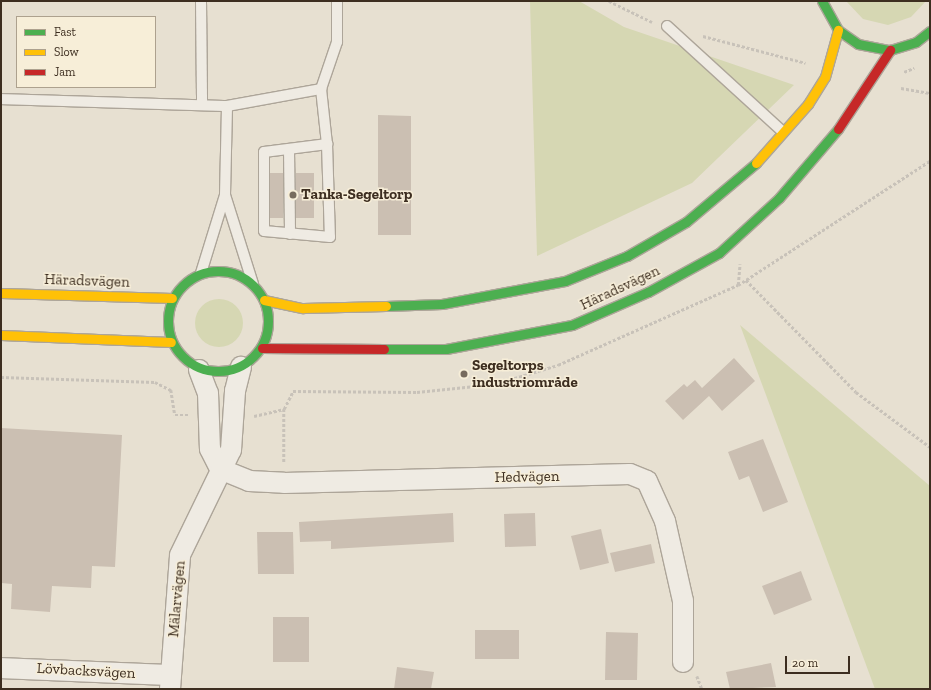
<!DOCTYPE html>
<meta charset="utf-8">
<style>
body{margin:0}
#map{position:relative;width:931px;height:690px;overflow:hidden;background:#e7e0d1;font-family:"Zilla Slab",serif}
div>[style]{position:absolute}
.green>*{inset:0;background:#d6d7b3}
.round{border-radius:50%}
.building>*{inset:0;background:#cbbfb2}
.path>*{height:2.5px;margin-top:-1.25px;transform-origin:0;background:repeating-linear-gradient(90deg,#c8c2b9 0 3px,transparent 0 5px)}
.roads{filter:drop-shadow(1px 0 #ada599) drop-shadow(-1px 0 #ada599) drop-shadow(0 1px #ada599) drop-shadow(0 -1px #ada599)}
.lane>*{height:10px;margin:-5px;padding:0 5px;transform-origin:5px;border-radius:5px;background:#efebe3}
.street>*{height:20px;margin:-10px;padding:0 10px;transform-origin:10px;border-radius:10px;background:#efebe3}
.fast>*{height:9px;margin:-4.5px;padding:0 4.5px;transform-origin:4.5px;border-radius:4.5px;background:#4caf50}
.fast>.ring{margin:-4.5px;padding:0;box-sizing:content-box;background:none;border:9px solid #4caf50;border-radius:50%}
.slow>*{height:9px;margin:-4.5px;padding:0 4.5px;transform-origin:4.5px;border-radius:4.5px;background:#ffc107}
.jam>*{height:9px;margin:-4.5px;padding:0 4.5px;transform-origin:4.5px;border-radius:4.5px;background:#c62828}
.dots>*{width:11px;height:11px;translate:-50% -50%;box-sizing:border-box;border:2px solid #f7eed8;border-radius:50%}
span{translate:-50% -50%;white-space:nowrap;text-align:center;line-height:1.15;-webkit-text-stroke:3px #f7eed8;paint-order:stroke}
.poi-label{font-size:15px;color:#3d2e20;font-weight:700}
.left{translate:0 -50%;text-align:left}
.street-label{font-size:15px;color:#3d2e20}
.frame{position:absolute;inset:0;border:2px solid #3d2e20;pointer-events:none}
.legend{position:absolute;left:16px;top:16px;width:140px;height:72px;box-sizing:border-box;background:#f7eed8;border:1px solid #ada18e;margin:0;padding:5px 7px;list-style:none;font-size:12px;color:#3d2e20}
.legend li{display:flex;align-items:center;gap:8px;height:20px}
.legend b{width:20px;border:1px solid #ada18e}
.scale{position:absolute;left:785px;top:656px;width:65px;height:18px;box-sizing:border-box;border:2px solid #3d2e20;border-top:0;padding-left:5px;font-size:12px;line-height:14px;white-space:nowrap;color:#3d2e20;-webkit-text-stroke:3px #f7eed8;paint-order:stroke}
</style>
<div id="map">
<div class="green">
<i style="clip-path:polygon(530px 1px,579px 1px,624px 27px,794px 85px,692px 183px,537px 256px)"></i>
<i style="clip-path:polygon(846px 1px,926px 1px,911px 17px,888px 25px,863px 19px)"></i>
<i class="round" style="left:195px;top:299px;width:48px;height:48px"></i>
<i style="clip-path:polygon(740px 325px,930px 486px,930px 689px,875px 689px)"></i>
</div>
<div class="building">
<i style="clip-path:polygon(378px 115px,411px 116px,411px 235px,378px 235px)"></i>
<i style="clip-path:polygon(270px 173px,283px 173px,283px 218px,270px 218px)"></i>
<i style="clip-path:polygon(296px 173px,314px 173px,314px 218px,296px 218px)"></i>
<i style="clip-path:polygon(734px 358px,755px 381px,722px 411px,709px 396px,683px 420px,665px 401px,684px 384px,687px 387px,695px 380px,702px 388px)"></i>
<i style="clip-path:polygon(1px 428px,122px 435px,115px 567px,92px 566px,91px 588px,52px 586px,50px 612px,11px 609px,12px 584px,1px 583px)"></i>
<i style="clip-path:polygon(763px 439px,788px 502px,763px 512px,749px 476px,739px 480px,728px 452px)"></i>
<i style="clip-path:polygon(453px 513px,454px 542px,331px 549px,331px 541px,300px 542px,299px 522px)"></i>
<i style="clip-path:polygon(535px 513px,536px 546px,505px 547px,504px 514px)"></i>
<i style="clip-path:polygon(601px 529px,609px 563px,580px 570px,571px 536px)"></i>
<i style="clip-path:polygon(257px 532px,293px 532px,294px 574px,258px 574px)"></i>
<i style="clip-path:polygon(651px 544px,655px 563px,615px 572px,610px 553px)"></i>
<i style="clip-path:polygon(801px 571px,812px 600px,774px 615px,762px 586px)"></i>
<i style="clip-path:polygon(273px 617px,309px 617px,309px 662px,273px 662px)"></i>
<i style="clip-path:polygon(475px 630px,519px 630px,519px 659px,475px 659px)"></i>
<i style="clip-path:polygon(606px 632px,638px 633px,637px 680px,605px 680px)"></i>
<i style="clip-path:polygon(771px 663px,776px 687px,730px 689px,726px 672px)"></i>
<i style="clip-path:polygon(397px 667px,434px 672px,431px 689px,394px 689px)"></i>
</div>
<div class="path">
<i style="left:609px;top:1px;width:48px;rotate:26deg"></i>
<i style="left:703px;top:36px;width:106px;rotate:14.7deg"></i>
<i style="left:904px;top:72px;width:11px;rotate:-22deg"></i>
<i style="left:901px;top:88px;width:29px;rotate:10deg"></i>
<i style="left:746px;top:280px;width:157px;rotate:45.5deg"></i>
<i style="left:856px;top:392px;width:92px;rotate:36.6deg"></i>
<i style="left:738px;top:285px;width:21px;rotate:-85deg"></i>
<i style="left:1px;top:377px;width:154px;rotate:1.9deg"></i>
<i style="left:155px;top:382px;width:18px;rotate:27deg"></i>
<i style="left:171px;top:390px;width:25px;rotate:81deg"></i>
<i style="left:175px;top:415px;width:14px"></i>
<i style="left:284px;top:409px;width:54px;rotate:90deg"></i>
<i style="left:254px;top:416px;width:31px;rotate:-13deg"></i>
<i style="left:284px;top:409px;width:20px;rotate:-63deg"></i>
<i style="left:293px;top:391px;width:124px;rotate:0.5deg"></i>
<i style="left:417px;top:392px;width:78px;rotate:-5.9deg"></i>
<i style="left:495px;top:384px;width:66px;rotate:-16.8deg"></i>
<i style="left:558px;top:365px;width:197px;rotate:-24deg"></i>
<i style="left:738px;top:285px;width:229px;rotate:-32.9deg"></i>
<i style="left:697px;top:676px;width:14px;rotate:69deg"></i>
</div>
<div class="roads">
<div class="lane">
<i style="left:201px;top:1px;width:104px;rotate:89.4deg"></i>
<i style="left:667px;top:26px;width:157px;rotate:42.4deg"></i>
<i style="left:321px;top:89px;width:55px;rotate:83.8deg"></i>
<i style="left:327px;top:144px;width:93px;rotate:88.2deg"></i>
<i style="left:330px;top:237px;width:66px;rotate:-174.8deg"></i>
<i style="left:264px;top:231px;width:79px;rotate:-90deg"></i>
<i style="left:264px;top:152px;width:64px;rotate:-7.2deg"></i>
<i style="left:1px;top:99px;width:226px;rotate:1.8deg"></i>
<i style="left:289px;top:149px;width:85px;rotate:89.3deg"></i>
<i style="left:225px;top:195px;width:93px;rotate:72.5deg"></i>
<i style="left:201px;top:273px;width:82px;rotate:-72.9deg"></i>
<i style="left:225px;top:195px;width:89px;rotate:-88.7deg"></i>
<i style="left:227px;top:106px;width:96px;rotate:-10.3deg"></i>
<i style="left:321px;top:89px;width:50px;rotate:-71.2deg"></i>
<i style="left:337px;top:42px;width:41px;rotate:-90deg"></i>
</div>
<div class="street">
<i style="left:199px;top:370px;width:25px;rotate:69deg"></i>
<i style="left:208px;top:393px;width:56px;rotate:88deg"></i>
<i style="left:210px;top:449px;width:22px;rotate:63deg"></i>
<i style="left:220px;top:469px;width:31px;rotate:22deg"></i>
<i style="left:249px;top:481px;width:35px;rotate:3deg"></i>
<i style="left:284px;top:483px;width:346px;rotate:-1.5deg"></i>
<i style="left:630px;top:474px;width:18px;rotate:22deg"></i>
<i style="left:647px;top:481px;width:44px;rotate:65.8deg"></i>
<i style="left:665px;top:521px;width:82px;rotate:77.3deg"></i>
<i style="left:683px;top:601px;width:61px;rotate:90deg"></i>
<i style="left:1px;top:668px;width:170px;rotate:2.4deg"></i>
<i style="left:170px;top:689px;width:134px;rotate:-85.7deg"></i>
<i style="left:180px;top:555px;width:117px;rotate:-64.1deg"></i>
<i style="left:231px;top:450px;width:59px;rotate:-86.1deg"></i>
<i style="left:235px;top:391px;width:25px;rotate:-76deg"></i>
</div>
<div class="fast">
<i style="left:822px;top:1px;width:33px;rotate:61deg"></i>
<i style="left:838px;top:30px;width:24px;rotate:35deg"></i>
<i style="left:858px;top:44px;width:33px;rotate:11deg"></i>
<i style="left:890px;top:50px;width:27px;rotate:-17deg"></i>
<i style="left:916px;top:42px;width:18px;rotate:-38deg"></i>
<i class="ring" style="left:168px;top:271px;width:91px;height:91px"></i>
<i style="left:386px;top:306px;width:56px;rotate:-2deg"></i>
<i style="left:442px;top:304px;width:125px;rotate:-10.6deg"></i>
<i style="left:565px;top:281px;width:67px;rotate:-22deg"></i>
<i style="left:627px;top:256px;width:68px;rotate:-30deg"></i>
<i style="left:686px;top:222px;width:92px;rotate:-40.1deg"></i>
<i style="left:384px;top:349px;width:62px"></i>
<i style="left:446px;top:349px;width:128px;rotate:-10.8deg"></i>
<i style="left:572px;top:325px;width:83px;rotate:-23.5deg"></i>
<i style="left:648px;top:292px;width:81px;rotate:-28.8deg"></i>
<i style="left:719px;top:253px;width:81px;rotate:-42.5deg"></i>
<i style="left:779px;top:198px;width:91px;rotate:-49.5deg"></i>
</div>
<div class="slow">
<i style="left:756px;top:163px;width:79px;rotate:-48.6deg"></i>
<i style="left:808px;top:104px;width:32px;rotate:-58deg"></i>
<i style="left:825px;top:77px;width:49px;rotate:-74.5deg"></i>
<i style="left:1px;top:293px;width:171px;rotate:1.7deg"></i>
<i style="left:264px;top:300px;width:40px;rotate:12deg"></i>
<i style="left:303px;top:308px;width:83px;rotate:-1.4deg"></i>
<i style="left:1px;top:335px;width:170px;rotate:2.4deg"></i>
</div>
<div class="jam">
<i style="left:838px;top:129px;width:95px;rotate:-56.6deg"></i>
<i style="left:262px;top:348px;width:122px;rotate:0.5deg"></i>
</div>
</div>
<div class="dots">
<i style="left:293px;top:195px;background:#786c5e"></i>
<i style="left:464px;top:374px;background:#786c5e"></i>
</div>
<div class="poi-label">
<span class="left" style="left:301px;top:195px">Tanka-Segeltorp</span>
<span class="left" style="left:472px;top:374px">Segeltorps<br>industriområde</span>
</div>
<div class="street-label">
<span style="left:87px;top:281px;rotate:2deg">Häradsvägen</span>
<span style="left:620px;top:288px;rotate:-25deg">Häradsvägen</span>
<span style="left:527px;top:477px;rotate:-1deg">Hedvägen</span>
<span style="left:177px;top:599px;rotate:-85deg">Mälarvägen</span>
<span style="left:86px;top:671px;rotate:3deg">Lövbacksvägen</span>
</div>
<div class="frame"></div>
<ul class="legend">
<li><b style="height:5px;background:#4caf50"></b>Fast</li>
<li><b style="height:5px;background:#ffc107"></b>Slow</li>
<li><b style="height:5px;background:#c62828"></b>Jam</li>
</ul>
<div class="scale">20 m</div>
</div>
